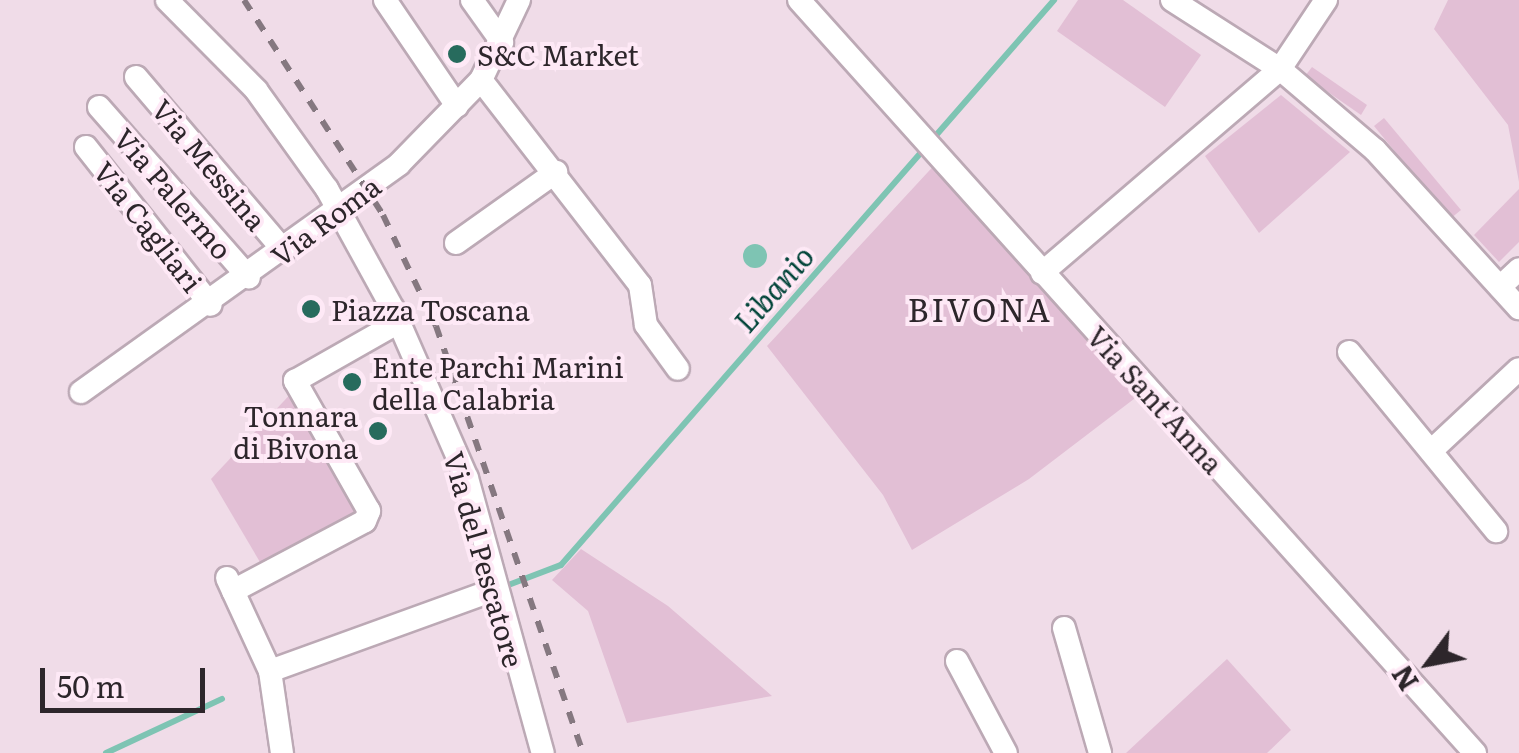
<!DOCTYPE html>
<style>
body{margin:0}
#map{position:relative;width:1519px;height:753px;overflow:hidden;background:#f0dce8;font-family:Literata,serif}
div>[style]{position:absolute}
.green>*{inset:0;background:#e2bfd5}
.water>*{inset:0;background:#7ec4b3}
.round{border-radius:50%}
.stream>*{height:6px;margin:-3px;padding:0 3px;transform-origin:3px;border-radius:3px;background:#7ec4b3}
.roads{filter:drop-shadow(2px 0 #bca9b5) drop-shadow(-2px 0 #bca9b5) drop-shadow(0 2px #bca9b5) drop-shadow(0 -2px #bca9b5)}
.street>*{height:22px;margin:-11px;padding:0 11px;transform-origin:11px;border-radius:11px;background:#fff}
.rail>*{height:6px;margin-top:-3px;transform-origin:0;background:repeating-linear-gradient(90deg,#857880 0 12px,transparent 0 24px)}
.dots>*{width:28px;height:28px;translate:-50% -50%;box-sizing:border-box;border:5px solid #fee9f6;border-radius:50%}
span{translate:-50% -50%;white-space:nowrap;text-align:center;line-height:1.15;-webkit-text-stroke:8px #fee9f6;paint-order:stroke}
.poi-label{font-size:28px;color:#2d262b}
.left{translate:0 -50%;text-align:left}
.right{translate:-100% -50%;text-align:right}
.street-label{font-size:28px;color:#2d262b}
.water-label{font-size:30px;color:#014439;font-style:italic}
.quarter-label{font-size:32px;color:#2d262b;letter-spacing:2.5px}
.north{position:absolute;left:1379px;top:613px;width:100px;height:100px;-webkit-text-stroke:8px #fee9f6;paint-order:stroke;rotate:238deg;font-size:28px;font-weight:700;line-height:40px;text-align:center;color:#2d262b}
.north::after{content:'';display:block;margin:auto;width:35px;height:45px;background:#2d262b;clip-path:polygon(50% 0,100% 100%,50% 72%,0 100%)}
.scale{position:absolute;left:40px;top:668px;width:165px;height:45px;box-sizing:border-box;border:5px solid #2d262b;border-top:0;padding-left:12px;font-size:30px;line-height:35px;white-space:nowrap;color:#2d262b;-webkit-text-stroke:8px #fee9f6;paint-order:stroke}
</style>
<div id="map">
<div class="green">
<i style="clip-path:polygon(1078px 0,1123px 0,1201px 55px,1165px 107px,1057px 31px)"></i>
<i style="clip-path:polygon(1448px 0,1519px 0,1519px 182px,1508px 125px,1434px 29px)"></i>
<i style="clip-path:polygon(1312px 67px,1367px 105px,1361px 115px,1305px 76px)"></i>
<i style="clip-path:polygon(1281px 95px,1350px 152px,1259px 233px,1205px 156px)"></i>
<i style="clip-path:polygon(1384px 118px,1461px 210px,1450px 219px,1374px 126px)"></i>
<i style="clip-path:polygon(940px 159px,1147px 389px,1029px 479px,912px 550px,883px 495px,767px 346px)"></i>
<i style="clip-path:polygon(1519px 189px,1519px 242px,1499px 262px,1474px 235px)"></i>
<i style="clip-path:polygon(297px 387px,369px 511px,267px 574px,211px 479px)"></i>
<i style="clip-path:polygon(581px 549px,668px 606px,772px 696px,627px 723px,588px 611px,552px 580px)"></i>
<i style="clip-path:polygon(1227px 659px,1291px 730px,1267px 753px,1126px 753px)"></i>
</div>
<div class="water">
<i class="round" style="left:743px;top:244px;width:24px;height:24px"></i>
</div>
<div class="stream">
<i style="left:511px;top:584px;width:53px;rotate:-20.8deg"></i>
<i style="left:561px;top:565px;width:750px;rotate:-48.89deg"></i>
<i style="left:106px;top:753px;width:128px;rotate:-25deg"></i>
</div>
<div class="roads">
<div class="street">
<i style="left:167px;top:0;width:127px;rotate:45.3deg"></i>
<i style="left:256px;top:90px;width:122px;rotate:54.4deg"></i>
<i style="left:327px;top:189px;width:137px;rotate:61.2deg"></i>
<i style="left:393px;top:309px;width:184px;rotate:66.4deg"></i>
<i style="left:467px;top:478px;width:285px;rotate:74.6deg"></i>
<i style="left:385px;top:0;width:128px;rotate:55.8deg"></i>
<i style="left:472px;top:0;width:52px;rotate:54.5deg"></i>
<i style="left:799px;top:0;width:1012px;rotate:48.08deg"></i>
<i style="left:1172px;top:0;width:128px;rotate:32.6deg"></i>
<i style="left:1280px;top:69px;width:125px;rotate:40.5deg"></i>
<i style="left:1375px;top:150px;width:214px;rotate:47.7deg"></i>
<i style="left:136px;top:77px;width:228px;rotate:49.6deg"></i>
<i style="left:481px;top:80px;width:259px;rotate:52.2deg"></i>
<i style="left:640px;top:285px;width:40px;rotate:81.5deg"></i>
<i style="left:646px;top:325px;width:54px;rotate:54deg"></i>
<i style="left:99px;top:107px;width:227px;rotate:48.7deg"></i>
<i style="left:86px;top:147px;width:201px;rotate:51.7deg"></i>
<i style="left:456px;top:243px;width:123px;rotate:-35.4deg"></i>
<i style="left:1042px;top:273px;width:313px;rotate:-40.6deg"></i>
<i style="left:1280px;top:69px;width:83px;rotate:-56.3deg"></i>
<i style="left:1500px;top:287px;width:26px;rotate:-43deg"></i>
<i style="left:1349px;top:352px;width:232px;rotate:50.6deg"></i>
<i style="left:81px;top:392px;width:391px;rotate:-35.6deg"></i>
<i style="left:399px;top:164px;width:117px;rotate:-45.7deg"></i>
<i style="left:481px;top:80px;width:89px;rotate:-64.6deg"></i>
<i style="left:1431px;top:451px;width:120px;rotate:-43deg"></i>
<i style="left:227px;top:578px;width:102px;rotate:65.2deg"></i>
<i style="left:270px;top:671px;width:238px;rotate:-19.9deg"></i>
<i style="left:233px;top:591px;width:149px;rotate:-27.9deg"></i>
<i style="left:365px;top:521px;width:11px;rotate:-68deg"></i>
<i style="left:369px;top:511px;width:150px;rotate:-119.6deg"></i>
<i style="left:295px;top:381px;width:120px;rotate:-29.6deg"></i>
<i style="left:1064px;top:628px;width:130px;rotate:73.9deg"></i>
<i style="left:957px;top:661px;width:104px;rotate:62deg"></i>
<i style="left:270px;top:671px;width:83px;rotate:81.7deg"></i>
</div>
</div>
<div class="rail">
<i style="left:244px;top:0;width:256px;rotate:57.1deg"></i>
<i style="left:383px;top:215px;width:123px;rotate:64.5deg"></i>
<i style="left:436px;top:326px;width:452px;rotate:71deg"></i>
</div>
<div class="dots">
<i style="left:457px;top:54px;background:#276b5d"></i>
<i style="left:311px;top:309px;background:#276b5d"></i>
<i style="left:352px;top:382px;background:#276b5d"></i>
<i style="left:378px;top:431px;background:#276b5d"></i>
</div>
<div class="poi-label">
<span class="left" style="left:477px;top:54px">S&amp;C Market</span>
<span class="left" style="left:331px;top:309px">Piazza Toscana</span>
<span class="left" style="left:372px;top:382px">Ente Parchi Marini<br>della Calabria</span>
<span class="right" style="left:358px;top:431px">Tonnara<br>di Bivona</span>
</div>
<div class="street-label">
<span style="left:210px;top:164px;rotate:50deg">Via Messina</span>
<span style="left:174px;top:193px;rotate:49deg">Via Palermo</span>
<span style="left:325px;top:220px;rotate:-37deg">Via Roma</span>
<span style="left:149px;top:226px;rotate:52deg">Via Cagliari</span>
<span style="left:1156px;top:399px;rotate:48deg">Via Sant'Anna</span>
<span style="left:485px;top:559px;rotate:74deg">Via del Pescatore</span>
</div>
<div class="water-label">
<span style="left:773px;top:288px;rotate:-49deg">Libanio</span>
</div>
<div class="quarter-label">
<span style="left:980px;top:308px">BIVONA</span>
</div>
<div class="north">N</div>
<div class="scale">50 m</div>
</div>
